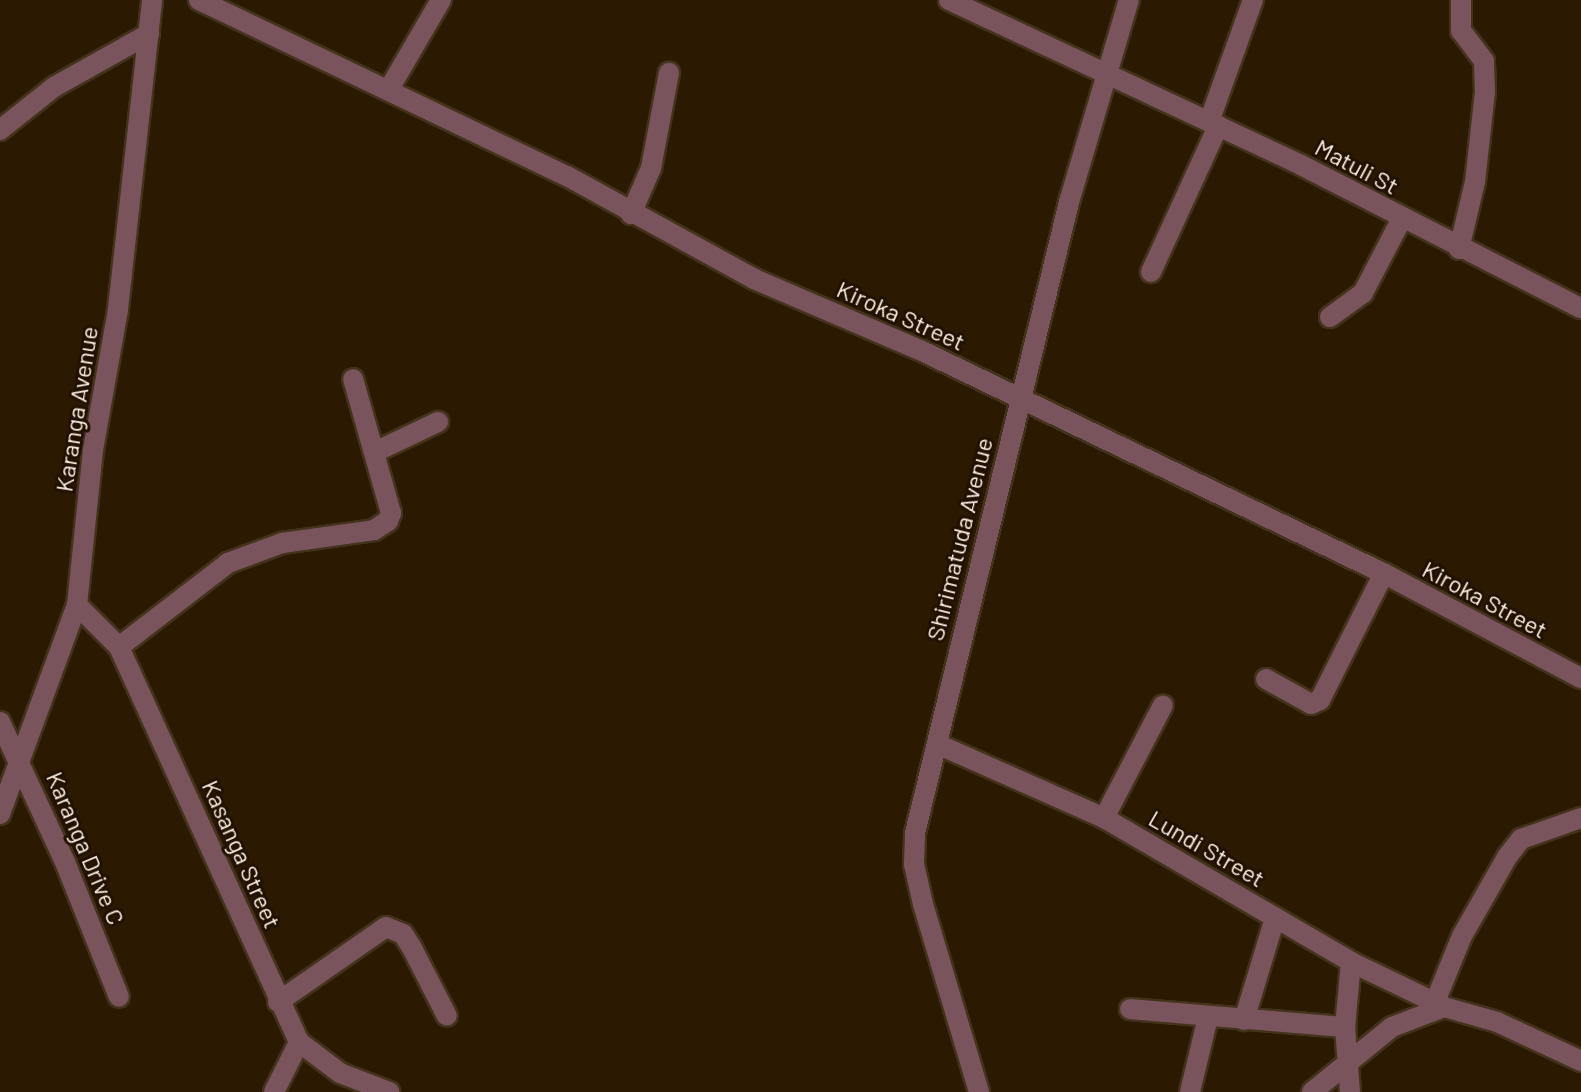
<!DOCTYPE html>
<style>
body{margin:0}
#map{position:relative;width:1581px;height:1092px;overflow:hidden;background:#2b1901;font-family:Barlow,sans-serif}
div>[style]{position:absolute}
.roads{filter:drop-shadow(2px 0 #44331c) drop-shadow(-2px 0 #44331c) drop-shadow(0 2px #44331c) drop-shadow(0 -2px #44331c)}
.minor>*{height:20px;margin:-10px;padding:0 10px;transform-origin:10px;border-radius:10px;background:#7a545d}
span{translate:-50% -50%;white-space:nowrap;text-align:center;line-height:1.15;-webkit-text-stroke:6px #211000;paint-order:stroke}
.street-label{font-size:24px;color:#fcefe1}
</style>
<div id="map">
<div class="roads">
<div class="minor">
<i style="left:199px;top:0;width:408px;rotate:25.6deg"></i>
<i style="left:567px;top:176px;width:213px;rotate:28.8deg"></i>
<i style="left:754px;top:279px;width:183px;rotate:23.2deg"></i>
<i style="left:922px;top:351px;width:516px;rotate:25.72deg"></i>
<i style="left:1387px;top:575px;width:220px;rotate:28deg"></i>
<i style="left:949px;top:0;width:389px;rotate:25.1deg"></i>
<i style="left:1301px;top:165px;width:314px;rotate:27.1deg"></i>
<i style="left:389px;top:89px;width:103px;rotate:-59.7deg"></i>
<i style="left:1209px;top:122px;width:130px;rotate:-70.2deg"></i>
<i style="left:0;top:130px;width:69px;rotate:-38.5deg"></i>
<i style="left:54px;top:87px;width:109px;rotate:-29.2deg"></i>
<i style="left:631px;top:214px;width:50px;rotate:-66.5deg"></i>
<i style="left:651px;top:168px;width:97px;rotate:-79.3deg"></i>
<i style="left:1459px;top:249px;width:69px;rotate:-76.6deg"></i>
<i style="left:1475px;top:182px;width:91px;rotate:-83.7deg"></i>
<i style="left:1485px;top:92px;width:31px;rotate:-92deg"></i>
<i style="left:1484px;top:61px;width:38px;rotate:-127deg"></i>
<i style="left:1461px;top:31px;width:31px;rotate:-90deg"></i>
<i style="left:1151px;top:272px;width:161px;rotate:-65.3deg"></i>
<i style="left:1330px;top:317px;width:41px;rotate:-36deg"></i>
<i style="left:1363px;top:293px;width:82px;rotate:-62.5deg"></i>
<i style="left:375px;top:452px;width:70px;rotate:-25.5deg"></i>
<i style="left:77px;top:605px;width:59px;rotate:45deg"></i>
<i style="left:119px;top:647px;width:434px;rotate:65.5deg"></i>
<i style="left:299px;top:1042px;width:51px;rotate:37.1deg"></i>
<i style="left:340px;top:1073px;width:53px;rotate:21.2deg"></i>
<i style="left:119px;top:647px;width:138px;rotate:-37.6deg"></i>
<i style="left:228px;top:563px;width:58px;rotate:-20.3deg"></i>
<i style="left:282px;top:543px;width:93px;rotate:-8deg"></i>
<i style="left:374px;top:530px;width:17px;rotate:-33deg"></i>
<i style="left:388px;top:521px;width:9px;rotate:-69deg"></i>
<i style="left:391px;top:513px;width:139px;rotate:-105.8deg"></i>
<i style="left:1266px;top:679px;width:51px;rotate:29.1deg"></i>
<i style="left:1311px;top:704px;width:10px;rotate:-24deg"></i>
<i style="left:1320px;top:700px;width:142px;rotate:-63.3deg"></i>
<i style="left:0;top:722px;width:154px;rotate:65.1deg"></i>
<i style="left:65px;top:862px;width:145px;rotate:68.2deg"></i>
<i style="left:937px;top:744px;width:183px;rotate:23.9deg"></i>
<i style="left:1104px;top:818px;width:286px;rotate:30.2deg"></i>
<i style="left:1351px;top:962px;width:103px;rotate:25.8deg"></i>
<i style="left:0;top:814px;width:223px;rotate:-69.8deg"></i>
<i style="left:77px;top:605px;width:156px;rotate:-84.1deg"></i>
<i style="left:93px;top:450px;width:143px;rotate:-79.9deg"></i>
<i style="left:118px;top:309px;width:311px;rotate:-83.7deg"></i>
<i style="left:1104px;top:818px;width:127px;rotate:-62.4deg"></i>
<i style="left:278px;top:1002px;width:131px;rotate:-34.8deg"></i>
<i style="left:386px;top:927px;width:18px;rotate:22deg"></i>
<i style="left:403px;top:934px;width:17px;rotate:57deg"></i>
<i style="left:412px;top:948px;width:76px;rotate:62.8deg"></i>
<i style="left:1435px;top:1002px;width:71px;rotate:-67.8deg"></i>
<i style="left:1462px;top:936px;width:91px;rotate:-60.3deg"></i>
<i style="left:1507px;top:857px;width:23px;rotate:-52deg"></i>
<i style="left:1521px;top:839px;width:64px;rotate:-19.3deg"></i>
<i style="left:1130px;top:1009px;width:216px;rotate:4.8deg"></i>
<i style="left:1244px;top:1020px;width:107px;rotate:-73.1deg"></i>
<i style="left:274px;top:1092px;width:56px;rotate:-63.4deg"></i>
<i style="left:979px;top:1092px;width:196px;rotate:-106.6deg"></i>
<i style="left:923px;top:904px;width:41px;rotate:-102.7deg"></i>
<i style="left:914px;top:864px;width:31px;rotate:-88deg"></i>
<i style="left:915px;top:833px;width:650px;rotate:-76.28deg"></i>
<i style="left:1069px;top:202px;width:211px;rotate:-73.5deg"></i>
<i style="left:1190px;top:1092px;width:77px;rotate:-76.5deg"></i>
<i style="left:1312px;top:1092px;width:103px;rotate:-39.1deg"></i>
<i style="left:1392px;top:1027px;width:56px;rotate:-21deg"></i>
<i style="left:1444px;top:1007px;width:55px;rotate:15.8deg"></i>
<i style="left:1497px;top:1022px;width:93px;rotate:24.9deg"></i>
<i style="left:1350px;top:1092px;width:65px;rotate:-94.4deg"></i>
<i style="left:1345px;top:1027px;width:65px;rotate:-84.7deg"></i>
</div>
</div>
<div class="street-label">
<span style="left:1357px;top:166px;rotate:28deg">Matuli St</span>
<span style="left:901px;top:315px;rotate:24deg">Kiroka Street</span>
<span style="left:76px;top:409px;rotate:-81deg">Karanga Avenue</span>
<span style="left:959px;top:539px;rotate:-76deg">Shirimatuda Avenue</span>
<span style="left:1485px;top:599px;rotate:28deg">Kiroka Street</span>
<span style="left:86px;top:848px;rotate:67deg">Karanga Drive C</span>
<span style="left:1207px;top:848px;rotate:30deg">Lundi Street</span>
<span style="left:242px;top:854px;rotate:66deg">Kasanga Street</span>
</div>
</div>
